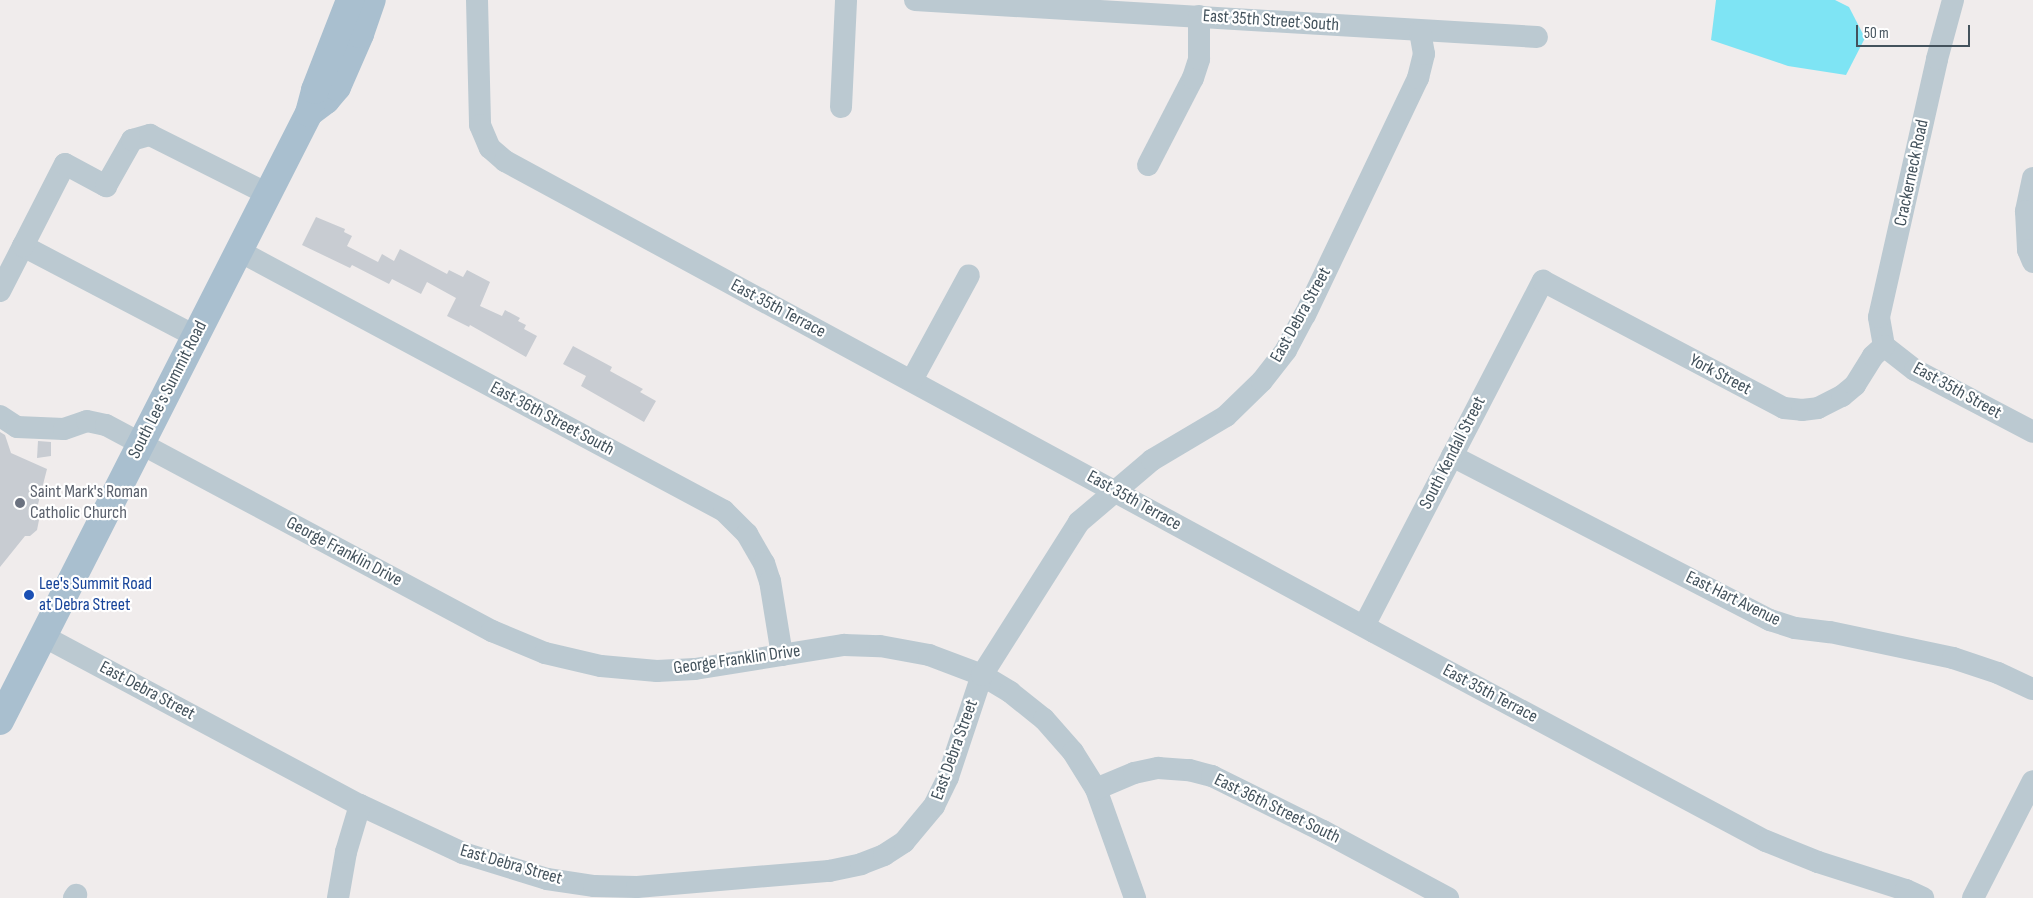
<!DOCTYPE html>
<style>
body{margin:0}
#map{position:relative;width:2033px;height:898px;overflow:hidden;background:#f0ecec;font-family:"Sofia Sans Condensed",sans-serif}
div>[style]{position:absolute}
.water>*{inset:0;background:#7ee4f4}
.building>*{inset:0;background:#c8ccd2}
.minor>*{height:22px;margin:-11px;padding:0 11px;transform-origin:11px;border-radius:11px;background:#bbc9d1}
.major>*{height:28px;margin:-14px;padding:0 14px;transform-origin:14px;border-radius:14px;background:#a9bfcf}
.dots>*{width:14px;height:14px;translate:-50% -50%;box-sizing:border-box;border:2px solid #fff;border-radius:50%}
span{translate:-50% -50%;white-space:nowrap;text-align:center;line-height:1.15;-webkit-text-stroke:4.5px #fff;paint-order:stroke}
.street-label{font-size:18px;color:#43525c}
.worship-label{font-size:18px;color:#5b616d}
.left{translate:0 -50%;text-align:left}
.transit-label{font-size:18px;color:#164399}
.scale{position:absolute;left:1856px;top:25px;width:114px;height:22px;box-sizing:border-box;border:2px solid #43525c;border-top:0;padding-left:6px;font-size:15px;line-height:18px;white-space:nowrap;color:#43525c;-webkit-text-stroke:4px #fff;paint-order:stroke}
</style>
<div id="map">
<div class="water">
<i style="clip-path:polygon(1716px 0,1835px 0,1849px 7px,1865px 38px,1846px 75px,1788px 66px,1711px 40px)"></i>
</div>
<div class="building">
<i style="clip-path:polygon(316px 217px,345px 229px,344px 232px,352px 236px,347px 246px,378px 262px,382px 254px,394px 261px,400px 249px,447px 274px,449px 270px,463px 277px,467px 270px,490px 282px,480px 306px,502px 316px,505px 310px,520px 318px,518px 321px,526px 325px,524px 329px,537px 336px,526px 357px,470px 325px,469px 327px,447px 316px,456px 298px,427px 282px,421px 294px,392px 279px,389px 284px,352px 265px,350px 268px,302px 245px)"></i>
<i style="clip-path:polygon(573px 346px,612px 367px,610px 371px,643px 389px,640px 392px,656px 401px,644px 422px,581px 386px,586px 376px,563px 364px)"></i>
<i style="clip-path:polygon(0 432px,5px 435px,11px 453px,47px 469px,35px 516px,39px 520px,37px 530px,30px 536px,25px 536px,0 567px)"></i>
<i style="clip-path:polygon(38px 441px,51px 442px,51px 456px,37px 458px)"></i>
</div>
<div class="minor">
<i style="left:477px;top:0;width:125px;rotate:88.6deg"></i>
<i style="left:480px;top:125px;width:25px;rotate:67deg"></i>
<i style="left:490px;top:148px;width:20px;rotate:41deg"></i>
<i style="left:505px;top:161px;width:988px;rotate:28.46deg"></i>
<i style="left:1374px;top:632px;width:444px;rotate:28.1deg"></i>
<i style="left:1766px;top:841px;width:56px;rotate:22deg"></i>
<i style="left:1818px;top:862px;width:92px;rotate:17.7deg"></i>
<i style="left:1906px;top:890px;width:19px;rotate:25deg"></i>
<i style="left:915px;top:0;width:623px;rotate:3.4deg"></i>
<i style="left:841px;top:107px;width:107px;rotate:-87.3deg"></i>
<i style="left:1148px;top:165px;width:98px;rotate:-62.7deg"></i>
<i style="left:1193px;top:78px;width:20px;rotate:-72deg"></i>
<i style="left:1199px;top:59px;width:43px;rotate:-90deg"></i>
<i style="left:2033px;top:178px;width:34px;rotate:102deg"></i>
<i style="left:2026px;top:211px;width:39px;rotate:87deg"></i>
<i style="left:2028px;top:250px;width:13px;rotate:67deg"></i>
<i style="left:239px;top:251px;width:550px;rotate:28.19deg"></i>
<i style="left:724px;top:511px;width:33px;rotate:45deg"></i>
<i style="left:747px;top:534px;width:34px;rotate:60deg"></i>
<i style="left:764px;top:563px;width:19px;rotate:72deg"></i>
<i style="left:770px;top:581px;width:75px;rotate:80.8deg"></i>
<i style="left:0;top:291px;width:51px;rotate:-62.9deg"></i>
<i style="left:195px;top:336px;width:194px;rotate:-152.4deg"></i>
<i style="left:23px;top:246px;width:92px;rotate:-62.9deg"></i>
<i style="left:65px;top:164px;width:47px;rotate:28.2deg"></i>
<i style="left:106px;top:186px;width:53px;rotate:-60.5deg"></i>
<i style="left:132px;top:140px;width:19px;rotate:-16deg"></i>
<i style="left:150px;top:135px;width:132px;rotate:26.6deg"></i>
<i style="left:1884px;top:346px;width:29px;rotate:-100deg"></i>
<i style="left:1879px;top:317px;width:264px;rotate:-77.3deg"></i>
<i style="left:1937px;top:59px;width:61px;rotate:-74.8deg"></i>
<i style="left:1884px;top:346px;width:39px;rotate:38deg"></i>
<i style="left:1915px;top:370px;width:133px;rotate:27.7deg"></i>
<i style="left:912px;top:380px;width:119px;rotate:-61.5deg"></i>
<i style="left:0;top:416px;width:20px;rotate:33deg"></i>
<i style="left:17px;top:427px;width:47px;rotate:2.4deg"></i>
<i style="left:64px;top:429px;width:24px;rotate:-19deg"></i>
<i style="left:87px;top:421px;width:19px;rotate:12deg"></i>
<i style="left:106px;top:425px;width:438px;rotate:28.1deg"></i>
<i style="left:492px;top:631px;width:57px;rotate:22.5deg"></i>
<i style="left:545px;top:653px;width:57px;rotate:13.1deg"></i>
<i style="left:601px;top:666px;width:56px;rotate:5.1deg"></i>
<i style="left:657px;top:671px;width:38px;rotate:-3deg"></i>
<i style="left:695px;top:669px;width:151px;rotate:-9.2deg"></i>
<i style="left:844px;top:645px;width:36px;rotate:2deg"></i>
<i style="left:880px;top:646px;width:50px;rotate:10.4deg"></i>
<i style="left:929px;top:655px;width:57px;rotate:20.7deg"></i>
<i style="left:982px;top:675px;width:33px;rotate:31deg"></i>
<i style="left:1010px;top:692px;width:43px;rotate:38.5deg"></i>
<i style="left:1044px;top:719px;width:44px;rotate:48.7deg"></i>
<i style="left:1073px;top:752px;width:44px;rotate:58.1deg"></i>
<i style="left:1096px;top:789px;width:116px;rotate:70.3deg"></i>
<i style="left:1452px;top:456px;width:358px;rotate:27.3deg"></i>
<i style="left:1770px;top:620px;width:26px;rotate:18deg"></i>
<i style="left:1795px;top:628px;width:35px;rotate:7deg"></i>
<i style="left:1830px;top:632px;width:126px;rotate:11.9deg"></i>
<i style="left:1953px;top:658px;width:47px;rotate:18.4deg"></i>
<i style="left:1998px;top:673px;width:38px;rotate:25deg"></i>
<i style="left:1364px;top:626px;width:389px;rotate:-62.6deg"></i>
<i style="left:1543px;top:281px;width:272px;rotate:27.8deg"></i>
<i style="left:1784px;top:408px;width:18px;rotate:6deg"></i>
<i style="left:1802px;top:410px;width:16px;rotate:-7deg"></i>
<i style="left:1818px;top:408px;width:27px;rotate:-27deg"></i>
<i style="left:1842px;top:396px;width:17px;rotate:-40deg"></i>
<i style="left:1855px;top:385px;width:34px;rotate:-58deg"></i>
<i style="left:1873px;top:356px;width:15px;rotate:-42deg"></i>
<i style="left:43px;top:636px;width:359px;rotate:28.1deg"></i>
<i style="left:360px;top:805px;width:114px;rotate:25deg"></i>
<i style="left:463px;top:853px;width:88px;rotate:17.2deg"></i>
<i style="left:547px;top:879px;width:48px;rotate:8.5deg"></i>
<i style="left:594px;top:886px;width:43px;rotate:1.3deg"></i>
<i style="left:637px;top:887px;width:193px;rotate:-4.8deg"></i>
<i style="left:829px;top:871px;width:33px;rotate:-12deg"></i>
<i style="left:861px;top:864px;width:25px;rotate:-21deg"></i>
<i style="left:884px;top:855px;width:24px;rotate:-33deg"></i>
<i style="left:904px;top:842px;width:47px;rotate:-50.2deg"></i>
<i style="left:934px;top:806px;width:32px;rotate:-64deg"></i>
<i style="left:948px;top:777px;width:108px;rotate:-71.6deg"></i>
<i style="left:982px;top:675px;width:181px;rotate:-57.6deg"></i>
<i style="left:1079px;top:522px;width:96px;rotate:-40.3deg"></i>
<i style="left:1152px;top:460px;width:86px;rotate:-30.7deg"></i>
<i style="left:1226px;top:416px;width:50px;rotate:-44.2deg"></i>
<i style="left:1262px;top:381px;width:39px;rotate:-52deg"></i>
<i style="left:1286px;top:350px;width:40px;rotate:-62deg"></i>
<i style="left:1305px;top:315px;width:263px;rotate:-64.5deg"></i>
<i style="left:1418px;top:78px;width:25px;rotate:-76deg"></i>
<i style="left:1424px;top:54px;width:23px;rotate:-100deg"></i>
<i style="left:1096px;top:789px;width:41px;rotate:-22.8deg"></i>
<i style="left:1134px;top:773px;width:25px;rotate:-12deg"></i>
<i style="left:1158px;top:768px;width:31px;rotate:4deg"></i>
<i style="left:1189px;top:770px;width:24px;rotate:15deg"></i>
<i style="left:1212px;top:776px;width:124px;rotate:26.4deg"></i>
<i style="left:1323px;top:831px;width:142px;rotate:28.2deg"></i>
<i style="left:74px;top:898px;width:4px;rotate:-56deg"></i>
<i style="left:338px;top:898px;width:47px;rotate:-80.1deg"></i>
<i style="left:346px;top:852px;width:49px;rotate:-73.4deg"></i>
<i style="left:1973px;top:898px;width:131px;rotate:-62.9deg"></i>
</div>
<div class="major">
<i style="left:310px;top:112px;width:20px;rotate:-37deg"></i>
<i style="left:326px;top:100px;width:17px;rotate:-50deg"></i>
<i style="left:337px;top:87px;width:58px;rotate:-66.5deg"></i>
<i style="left:360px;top:34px;width:36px;rotate:-71deg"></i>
<i style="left:0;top:721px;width:682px;rotate:-63.06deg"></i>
<i style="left:309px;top:113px;width:24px;rotate:-75deg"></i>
<i style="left:315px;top:90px;width:97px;rotate:-68.7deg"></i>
</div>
<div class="dots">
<i style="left:20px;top:503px;background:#6b7280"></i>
<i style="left:29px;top:595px;background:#1a4fb4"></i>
</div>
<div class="street-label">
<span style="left:1271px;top:21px;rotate:4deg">East 35th Street South</span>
<span style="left:1912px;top:173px;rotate:-78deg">Crackerneck Road</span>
<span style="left:778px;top:309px;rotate:28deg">East 35th Terrace</span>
<span style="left:1301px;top:315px;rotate:-61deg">East Debra Street</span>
<span style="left:1720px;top:375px;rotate:28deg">York Street</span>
<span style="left:168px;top:390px;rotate:-63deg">South Lee's Summit Road</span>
<span style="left:1957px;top:391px;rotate:29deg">East 35th Street</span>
<span style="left:552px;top:419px;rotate:28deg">East 36th Street South</span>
<span style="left:1453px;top:453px;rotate:-63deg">South Kendall Street</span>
<span style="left:1134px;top:501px;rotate:29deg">East 35th Terrace</span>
<span style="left:344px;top:552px;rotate:28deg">George Franklin Drive</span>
<span style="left:1733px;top:599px;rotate:26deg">East Hart Avenue</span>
<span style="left:737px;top:660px;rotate:-8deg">George Franklin Drive</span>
<span style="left:147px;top:691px;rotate:28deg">East Debra Street</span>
<span style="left:1490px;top:694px;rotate:28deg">East 35th Terrace</span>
<span style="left:955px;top:750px;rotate:-70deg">East Debra Street</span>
<span style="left:1277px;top:809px;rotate:26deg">East 36th Street South</span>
<span style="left:511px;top:865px;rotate:16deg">East Debra Street</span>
</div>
<div class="worship-label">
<span class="left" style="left:30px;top:503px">Saint Mark's Roman<br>Catholic Church</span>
</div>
<div class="transit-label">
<span class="left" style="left:39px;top:595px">Lee's Summit Road<br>at Debra Street</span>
</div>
<div class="scale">50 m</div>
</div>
